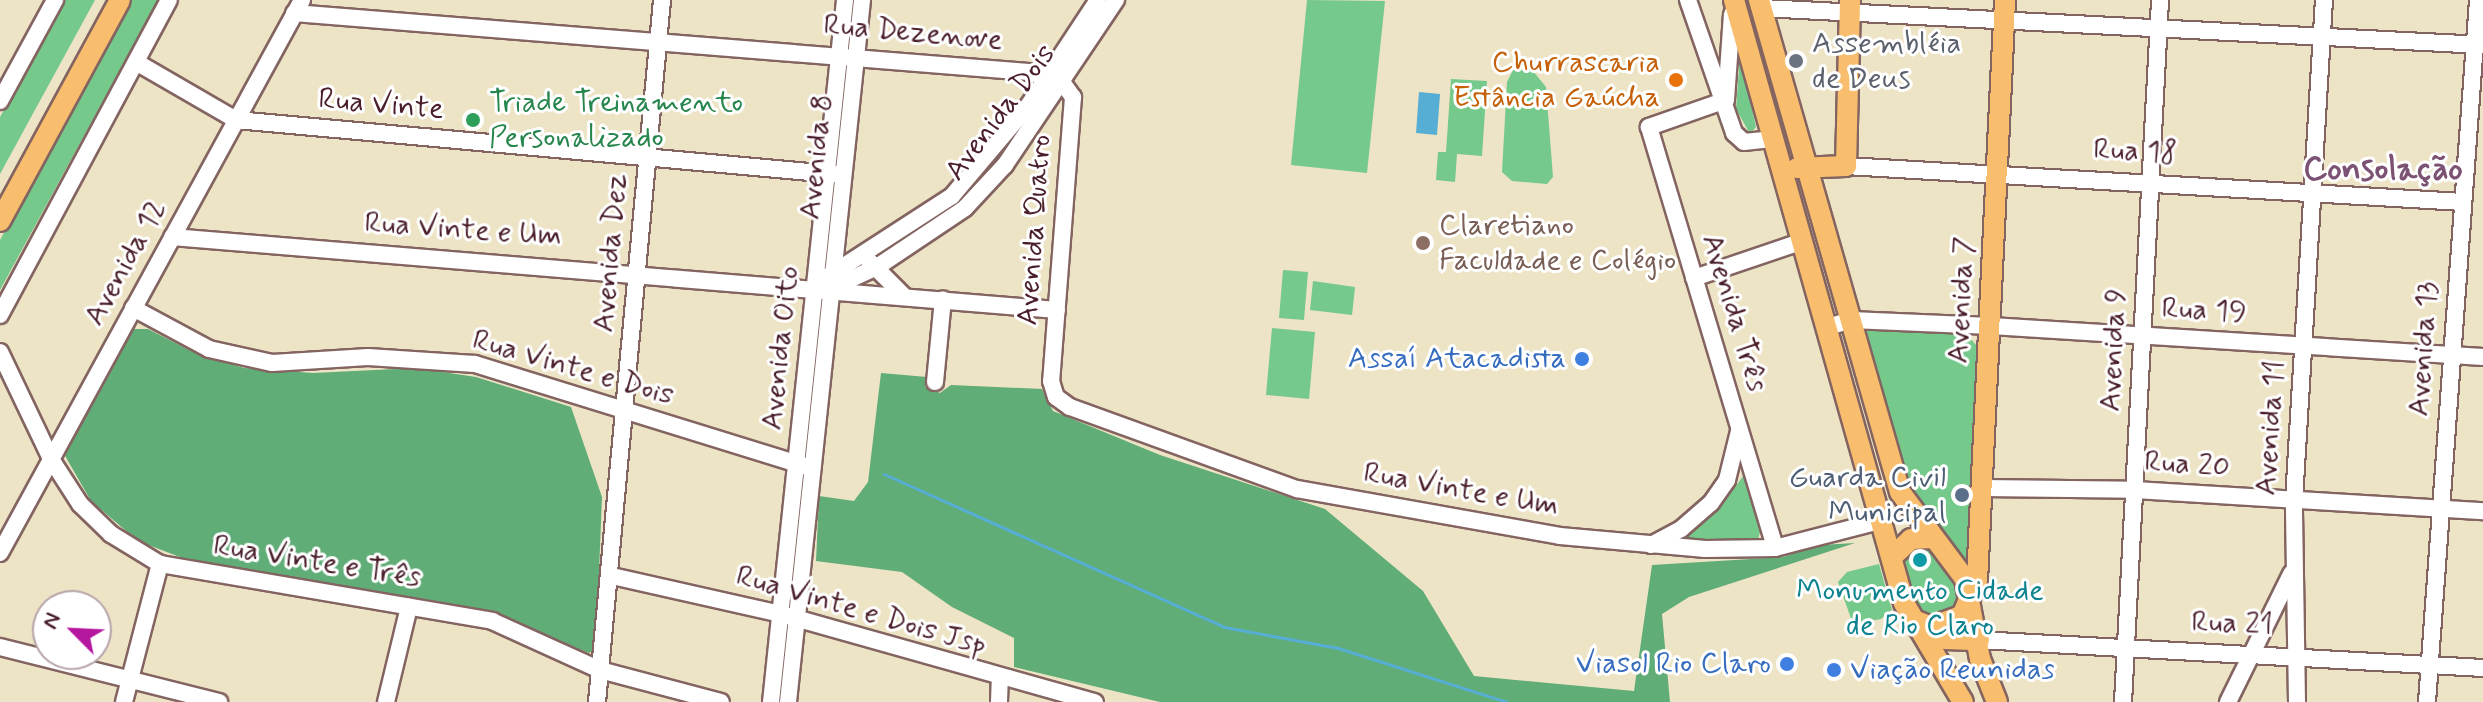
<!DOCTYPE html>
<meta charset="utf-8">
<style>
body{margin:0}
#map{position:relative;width:2483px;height:702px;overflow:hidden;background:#ede3c5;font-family:Mynerve,sans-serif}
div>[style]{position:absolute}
.green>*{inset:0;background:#75c98b}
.forest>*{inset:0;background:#60ad77}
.water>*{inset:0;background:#57aed4}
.stream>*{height:3px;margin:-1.5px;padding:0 1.5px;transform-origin:1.5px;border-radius:1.5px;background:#57aed4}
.roads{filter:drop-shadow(2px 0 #836461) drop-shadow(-2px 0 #836461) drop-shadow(0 2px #836461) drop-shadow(0 -2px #836461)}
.minor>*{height:16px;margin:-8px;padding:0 8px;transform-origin:8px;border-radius:8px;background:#fff}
.major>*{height:20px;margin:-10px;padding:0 10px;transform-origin:10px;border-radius:10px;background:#f9be6d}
.dots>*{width:22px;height:22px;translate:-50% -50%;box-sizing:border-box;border:4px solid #fff;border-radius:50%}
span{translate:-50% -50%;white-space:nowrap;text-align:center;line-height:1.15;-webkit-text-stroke:6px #fff;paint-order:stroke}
.street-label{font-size:30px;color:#4a1f2b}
.worship-label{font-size:30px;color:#5b616d}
.left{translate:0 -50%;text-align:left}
.food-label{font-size:30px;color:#c56008}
.right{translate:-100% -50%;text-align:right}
.leisure-label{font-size:30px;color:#27864d}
.education-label{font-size:30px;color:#785e54}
.shop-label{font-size:30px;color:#366cbe}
.service-label{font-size:30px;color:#4e5e75}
.culture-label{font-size:30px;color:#0d838f}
.quarter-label{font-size:34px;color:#7b5273;font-weight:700}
.north{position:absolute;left:32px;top:590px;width:80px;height:80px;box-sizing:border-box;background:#fff;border:2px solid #b7a5aa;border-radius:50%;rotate:294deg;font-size:22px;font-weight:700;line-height:32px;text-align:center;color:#4a1f2b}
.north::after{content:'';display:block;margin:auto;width:28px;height:36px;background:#b5179e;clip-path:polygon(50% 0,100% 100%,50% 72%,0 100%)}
</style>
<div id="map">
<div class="green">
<i style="clip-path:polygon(64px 0,95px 0,0 174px,0 117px)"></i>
<i style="clip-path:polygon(130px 0,158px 0,0 290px,0 240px)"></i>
<i style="clip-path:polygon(1307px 0,1385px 1px,1367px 173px,1291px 165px)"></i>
<i style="clip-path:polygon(1740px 54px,1756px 127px,1750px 134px,1736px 109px)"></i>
<i style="clip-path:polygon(1524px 60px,1546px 87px,1553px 177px,1547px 184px,1512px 181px,1502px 172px,1507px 82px,1517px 62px)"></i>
<i style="clip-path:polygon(1451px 79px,1487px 81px,1482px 156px,1457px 154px,1455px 182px,1436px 180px,1438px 152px,1446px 152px)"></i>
<i style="clip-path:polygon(1283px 270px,1308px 272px,1304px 320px,1279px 318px)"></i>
<i style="clip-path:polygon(1313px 281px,1355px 287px,1352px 315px,1310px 310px)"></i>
<i style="clip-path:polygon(1272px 328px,1315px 332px,1309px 399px,1266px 395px)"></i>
<i style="clip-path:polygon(1867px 329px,1966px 334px,1980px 349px,1967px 566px,1902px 490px,1859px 334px)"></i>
<i style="clip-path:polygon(1744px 475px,1761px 528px,1758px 540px,1687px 540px,1689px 532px,1719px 508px)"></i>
<i style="clip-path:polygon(1929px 545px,1960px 592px,1956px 608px,1935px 619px,1914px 609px,1900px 559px,1901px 552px)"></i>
<i style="clip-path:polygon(1879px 564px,1892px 610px,1881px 619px,1853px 624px,1838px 582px,1847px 572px)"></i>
</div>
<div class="forest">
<i style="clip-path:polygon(132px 329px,148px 329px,197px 354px,244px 368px,313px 373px,416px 368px,476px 377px,571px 407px,602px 497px,596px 648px,589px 653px,483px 612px,185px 559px,138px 541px,91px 501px,64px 454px)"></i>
<i style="clip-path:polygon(881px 373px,927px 377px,925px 387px,940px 393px,951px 385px,1042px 389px,1053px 411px,1160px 455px,1325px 509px,1423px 591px,1474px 676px,1634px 691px,1652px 565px,1783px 557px,1821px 545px,1855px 543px,1689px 597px,1662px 614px,1670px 702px,1160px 702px,1014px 667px,1014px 638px,952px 607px,902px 572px,816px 561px,819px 496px,854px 501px,868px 482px)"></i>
</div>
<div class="water">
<i style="clip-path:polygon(1419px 92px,1440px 94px,1437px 135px,1416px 133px)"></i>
</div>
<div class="stream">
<i style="left:884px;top:474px;width:373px;rotate:24.2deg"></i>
<i style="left:1224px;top:627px;width:116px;rotate:10.4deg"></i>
<i style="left:1338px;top:648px;width:177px;rotate:17.7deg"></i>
</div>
<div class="roads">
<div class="minor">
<i style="left:1688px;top:0;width:141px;rotate:70.9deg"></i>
<i style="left:1734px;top:133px;width:13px;rotate:42deg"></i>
<i style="left:1744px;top:142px;width:30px;rotate:-6deg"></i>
<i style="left:1762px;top:8px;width:722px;rotate:2.94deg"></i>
<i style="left:294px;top:13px;width:737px;rotate:4.59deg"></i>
<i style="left:1029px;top:72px;width:34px;rotate:17deg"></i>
<i style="left:1062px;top:82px;width:19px;rotate:54deg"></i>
<i style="left:1073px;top:97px;width:285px;rotate:94.4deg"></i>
<i style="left:1051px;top:381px;width:17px;rotate:73deg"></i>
<i style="left:1056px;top:397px;width:17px;rotate:36deg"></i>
<i style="left:1070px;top:407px;width:241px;rotate:19.9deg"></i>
<i style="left:1297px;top:489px;width:267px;rotate:10.1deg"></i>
<i style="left:1560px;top:536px;width:146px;rotate:5.1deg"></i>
<i style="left:1705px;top:549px;width:70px;rotate:-0.8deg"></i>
<i style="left:1775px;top:548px;width:112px;rotate:-14.5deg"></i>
<i style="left:1732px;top:14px;width:86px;rotate:94deg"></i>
<i style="left:1726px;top:100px;width:82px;rotate:160.7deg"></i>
<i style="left:1649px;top:127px;width:439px;rotate:73.3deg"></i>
<i style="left:136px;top:62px;width:116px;rotate:30.1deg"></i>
<i style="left:236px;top:120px;width:609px;rotate:5.18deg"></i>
<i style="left:0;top:101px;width:115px;rotate:-61.4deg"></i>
<i style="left:1846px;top:166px;width:617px;rotate:3.34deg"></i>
<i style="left:172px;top:237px;width:888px;rotate:4.72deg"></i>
<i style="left:869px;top:261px;width:51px;rotate:45deg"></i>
<i style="left:827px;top:277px;width:149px;rotate:-32.9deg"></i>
<i style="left:952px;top:196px;width:118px;rotate:-49.8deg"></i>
<i style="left:1028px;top:106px;width:127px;rotate:-56.6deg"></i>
<i style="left:1694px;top:278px;width:115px;rotate:-18.7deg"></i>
<i style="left:832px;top:288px;width:50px;rotate:-25deg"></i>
<i style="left:877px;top:267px;width:106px;rotate:-33.8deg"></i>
<i style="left:965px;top:208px;width:59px;rotate:-47.1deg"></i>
<i style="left:1005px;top:165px;width:199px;rotate:-56.1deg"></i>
<i style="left:133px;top:308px;width:86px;rotate:28.3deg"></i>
<i style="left:209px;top:349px;width:65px;rotate:12.5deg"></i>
<i style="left:272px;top:363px;width:96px;rotate:-3.6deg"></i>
<i style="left:368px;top:357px;width:107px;rotate:3.7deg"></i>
<i style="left:475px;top:364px;width:353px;rotate:17.2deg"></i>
<i style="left:0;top:315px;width:357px;rotate:-61.8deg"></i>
<i style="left:1828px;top:327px;width:24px;rotate:-17deg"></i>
<i style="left:1851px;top:320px;width:140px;rotate:2.5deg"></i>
<i style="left:1991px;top:326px;width:493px;rotate:3.6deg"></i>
<i style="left:0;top:352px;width:119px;rotate:64.5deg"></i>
<i style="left:51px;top:459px;width:54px;rotate:57.2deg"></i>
<i style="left:80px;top:504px;width:43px;rotate:44.1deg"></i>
<i style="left:111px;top:534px;width:57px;rotate:31.5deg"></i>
<i style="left:160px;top:564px;width:337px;rotate:9.7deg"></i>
<i style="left:492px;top:621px;width:119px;rotate:24.4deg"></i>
<i style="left:600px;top:670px;width:125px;rotate:14.8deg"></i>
<i style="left:935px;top:382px;width:83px;rotate:-84.5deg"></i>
<i style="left:1982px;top:488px;width:153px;rotate:0.7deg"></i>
<i style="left:2135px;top:490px;width:349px;rotate:3.5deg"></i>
<i style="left:1651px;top:545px;width:34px;rotate:-28deg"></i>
<i style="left:1681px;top:529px;width:40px;rotate:-41deg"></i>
<i style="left:1711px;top:503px;width:28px;rotate:-55deg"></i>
<i style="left:1727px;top:480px;width:50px;rotate:-76.2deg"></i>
<i style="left:0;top:553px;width:630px;rotate:-61.36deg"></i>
<i style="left:612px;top:576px;width:173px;rotate:12.7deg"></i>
<i style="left:781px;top:614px;width:326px;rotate:15.7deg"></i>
<i style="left:1979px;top:640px;width:505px;rotate:3.18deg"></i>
<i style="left:0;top:647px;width:226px;rotate:14.1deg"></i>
<i style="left:124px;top:702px;width:143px;rotate:-75.4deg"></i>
<i style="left:386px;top:702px;width:98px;rotate:-76.4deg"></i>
<i style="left:597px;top:702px;width:705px;rotate:-84.71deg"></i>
<i style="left:771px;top:702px;width:706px;rotate:-83.98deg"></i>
<i style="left:788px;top:702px;width:706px;rotate:-83.98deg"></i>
<i style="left:999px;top:702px;width:24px;rotate:-88deg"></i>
<i style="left:2123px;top:702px;width:703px;rotate:-86.98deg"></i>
<i style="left:2228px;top:702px;width:143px;rotate:-63.8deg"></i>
<i style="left:2297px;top:702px;width:202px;rotate:-90.9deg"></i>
<i style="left:2294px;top:500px;width:501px;rotate:-86.57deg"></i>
<i style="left:2427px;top:702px;width:704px;rotate:-85.84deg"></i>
</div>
<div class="major">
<i style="left:1734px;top:0;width:627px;rotate:74.26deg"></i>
<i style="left:1904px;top:603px;width:115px;rotate:59.2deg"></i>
<i style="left:1759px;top:0;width:512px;rotate:74.01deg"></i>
<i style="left:1900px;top:492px;width:109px;rotate:53.2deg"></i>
<i style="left:1965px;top:579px;width:81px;rotate:79.4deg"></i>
<i style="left:1980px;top:659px;width:46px;rotate:68.4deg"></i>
<i style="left:1797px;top:168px;width:49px;rotate:-2.3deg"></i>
<i style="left:1846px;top:166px;width:166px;rotate:-88.6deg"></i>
<i style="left:0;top:221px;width:251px;rotate:-61.5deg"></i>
<i style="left:1894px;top:555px;width:23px;rotate:-43deg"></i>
<i style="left:1911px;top:539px;width:21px;rotate:-3deg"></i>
<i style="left:1914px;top:620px;width:18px;rotate:22deg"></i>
<i style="left:1931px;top:627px;width:33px;rotate:-20deg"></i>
<i style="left:1962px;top:616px;width:38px;rotate:-67deg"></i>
<i style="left:1977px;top:581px;width:582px;rotate:-87.24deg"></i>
<i style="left:1920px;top:625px;width:29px;rotate:29deg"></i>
<i style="left:1945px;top:639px;width:34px;rotate:2deg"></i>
</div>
</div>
<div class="dots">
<i style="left:1796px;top:61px;background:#6b7280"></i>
<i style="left:1676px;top:80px;background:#e8710a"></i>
<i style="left:473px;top:120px;background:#2e9e5b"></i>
<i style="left:1423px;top:243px;background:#8d6e63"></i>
<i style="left:1582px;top:359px;background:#3f7fe0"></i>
<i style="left:1962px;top:495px;background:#5c6f8a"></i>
<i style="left:1920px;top:560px;background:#0f9aa8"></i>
<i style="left:1787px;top:664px;background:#3f7fe0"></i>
<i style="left:1834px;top:670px;background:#3f7fe0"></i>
</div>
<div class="street-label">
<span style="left:913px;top:33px;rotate:5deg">Rua Dezenove</span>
<span style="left:381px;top:105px;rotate:5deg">Rua Vinte</span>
<span style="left:1001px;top:113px;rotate:-53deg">Avenida Dois</span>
<span style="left:2135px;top:152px;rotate:3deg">Rua 18</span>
<span style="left:817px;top:157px;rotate:-84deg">Avenida 8</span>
<span style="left:463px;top:230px;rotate:4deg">Rua Vinte e Um</span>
<span style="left:1035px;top:230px;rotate:-86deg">Avenida Quatro</span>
<span style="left:611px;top:253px;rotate:-85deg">Avenida Dez</span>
<span style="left:126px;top:263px;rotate:-61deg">Avenida 12</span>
<span style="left:1962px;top:300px;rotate:-87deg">Avenida 7</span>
<span style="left:2204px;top:311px;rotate:3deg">Rua 19</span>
<span style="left:1734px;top:313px;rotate:73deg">Avenida Três</span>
<span style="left:781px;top:348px;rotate:-84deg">Avenida Oito</span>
<span style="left:2424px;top:349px;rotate:-86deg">Avenida 13</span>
<span style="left:2114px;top:350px;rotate:-87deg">Avenida 9</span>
<span style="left:573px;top:368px;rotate:16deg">Rua Vinte e Dois</span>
<span style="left:2271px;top:428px;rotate:-86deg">Avenida 11</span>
<span style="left:2187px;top:465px;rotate:4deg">Rua 20</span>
<span style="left:1461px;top:490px;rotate:10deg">Rua Vinte e Um</span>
<span style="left:317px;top:562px;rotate:9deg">Rua Vinte e Três</span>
<span style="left:861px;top:611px;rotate:16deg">Rua Vinte e Dois Jsp</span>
<span style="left:2232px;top:624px;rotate:2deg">Rua 21</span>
</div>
<div class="worship-label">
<span class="left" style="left:1812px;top:61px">Assembléia<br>de Deus</span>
</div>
<div class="food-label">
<span class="right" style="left:1660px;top:80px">Churrascaria<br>Estância Gaúcha</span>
</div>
<div class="leisure-label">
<span class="left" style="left:489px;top:120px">Triade Treinamento<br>Personalizado</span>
</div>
<div class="education-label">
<span class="left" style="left:1439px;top:243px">Claretiano<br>Faculdade e Colégio</span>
</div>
<div class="shop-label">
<span class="right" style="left:1566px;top:359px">Assaí Atacadista</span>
<span class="right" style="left:1771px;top:664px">Viasol Rio Claro</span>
<span class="left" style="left:1850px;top:670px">Viação Reunidas</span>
</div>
<div class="service-label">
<span class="right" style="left:1946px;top:495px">Guarda Civil<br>Municipal</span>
</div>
<div class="culture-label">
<span style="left:1920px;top:608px">Monumento Cidade<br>de Rio Claro</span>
</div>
<div class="quarter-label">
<span style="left:2383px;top:170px">Consolação</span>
</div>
<div class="north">N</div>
</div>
